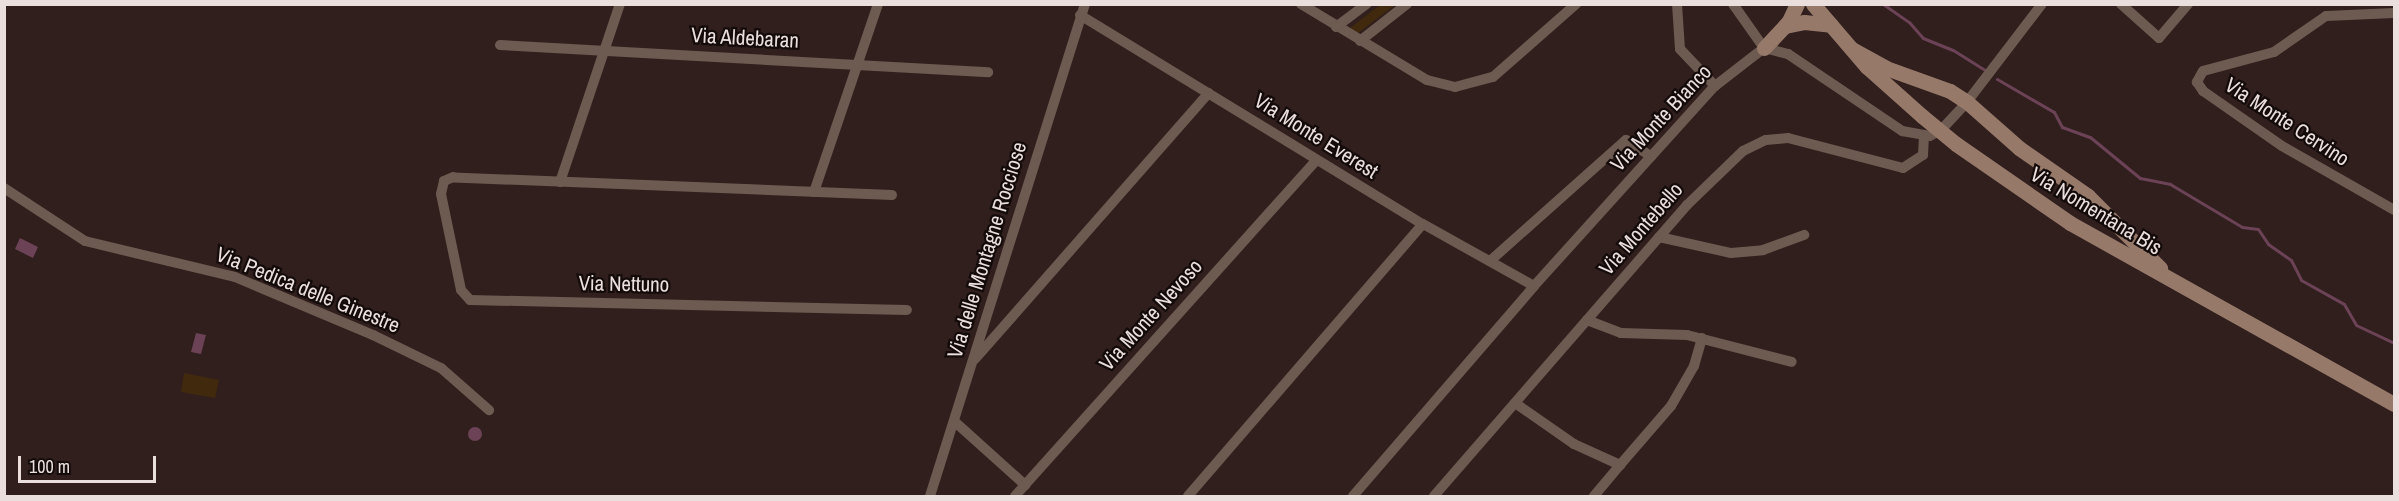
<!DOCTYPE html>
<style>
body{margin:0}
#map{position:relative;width:2399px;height:501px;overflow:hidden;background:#301f1d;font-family:"Archivo Narrow",sans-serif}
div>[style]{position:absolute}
.green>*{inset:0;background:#41290e}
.water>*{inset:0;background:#6b4256}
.round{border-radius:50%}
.stream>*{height:3px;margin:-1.5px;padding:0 1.5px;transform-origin:1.5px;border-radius:1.5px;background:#6b4256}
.street>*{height:10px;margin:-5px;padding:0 5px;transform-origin:5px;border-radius:5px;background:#6d5a51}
.secondary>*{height:15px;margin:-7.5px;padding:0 7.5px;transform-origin:7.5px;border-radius:7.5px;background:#97796a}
.secondary-bridge>*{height:15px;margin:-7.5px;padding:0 7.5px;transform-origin:7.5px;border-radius:7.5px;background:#97796a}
span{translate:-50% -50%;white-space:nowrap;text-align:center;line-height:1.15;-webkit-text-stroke:4.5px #130b0a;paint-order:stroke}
.street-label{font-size:21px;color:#ebdfdd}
.frame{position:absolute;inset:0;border:6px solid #ebdfdd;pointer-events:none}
.scale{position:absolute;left:18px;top:456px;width:138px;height:27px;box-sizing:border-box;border:3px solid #ebdfdd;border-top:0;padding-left:8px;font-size:18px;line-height:21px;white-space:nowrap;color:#ebdfdd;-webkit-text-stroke:4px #130b0a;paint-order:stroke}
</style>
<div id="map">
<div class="green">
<i style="clip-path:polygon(1380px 5px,1395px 5px,1358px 33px,1350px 28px)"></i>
<i style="clip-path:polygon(184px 373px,219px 380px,215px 398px,181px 392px)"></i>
</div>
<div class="water">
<i style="clip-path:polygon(20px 238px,38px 247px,33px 258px,15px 249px)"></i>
<i style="clip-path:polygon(196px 333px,206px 335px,201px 354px,191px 352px)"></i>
<i class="round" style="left:468px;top:427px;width:14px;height:14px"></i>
</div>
<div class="stream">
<i style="left:1883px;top:4px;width:32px;rotate:35deg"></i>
<i style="left:1909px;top:22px;width:21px;rotate:49deg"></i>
<i style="left:1923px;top:38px;width:32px;rotate:22deg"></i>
<i style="left:1953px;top:50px;width:39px;rotate:32deg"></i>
<i style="left:1997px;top:79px;width:66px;rotate:30.1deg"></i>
<i style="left:2054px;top:112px;width:17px;rotate:62deg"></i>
<i style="left:2062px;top:127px;width:30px;rotate:20deg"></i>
<i style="left:2090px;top:137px;width:65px;rotate:39.4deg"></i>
<i style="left:2140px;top:178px;width:31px;rotate:11deg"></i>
<i style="left:2170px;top:184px;width:84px;rotate:30.8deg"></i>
<i style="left:2242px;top:227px;width:16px;rotate:7deg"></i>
<i style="left:2258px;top:229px;width:18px;rotate:56deg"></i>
<i style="left:2268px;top:244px;width:28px;rotate:35deg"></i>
<i style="left:2291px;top:260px;width:22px;rotate:63deg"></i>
<i style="left:2301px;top:280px;width:49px;rotate:29.2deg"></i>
<i style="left:2344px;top:304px;width:24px;rotate:60deg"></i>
<i style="left:2356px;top:325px;width:42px;rotate:25.3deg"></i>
</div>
<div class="street">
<i style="left:1301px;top:4px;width:147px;rotate:31.1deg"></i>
<i style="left:1427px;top:80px;width:29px;rotate:14deg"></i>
<i style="left:1455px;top:87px;width:39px;rotate:-15deg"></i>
<i style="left:1493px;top:77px;width:111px;rotate:-41.3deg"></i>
<i style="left:1677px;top:4px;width:45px;rotate:86.2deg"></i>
<i style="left:1680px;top:49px;width:51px;rotate:46.6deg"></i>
<i style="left:1733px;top:4px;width:54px;rotate:54.8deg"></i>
<i style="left:2121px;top:4px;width:51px;rotate:41.8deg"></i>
<i style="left:2159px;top:38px;width:45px;rotate:-49.5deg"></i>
<i style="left:2394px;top:13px;width:68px;rotate:177.5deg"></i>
<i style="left:2326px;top:16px;width:63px;rotate:145.3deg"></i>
<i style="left:2274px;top:52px;width:73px;rotate:165deg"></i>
<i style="left:2203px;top:71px;width:13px;rotate:119deg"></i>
<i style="left:2197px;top:82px;width:11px;rotate:56deg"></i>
<i style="left:2203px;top:91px;width:96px;rotate:34.8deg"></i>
<i style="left:2282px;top:146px;width:129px;rotate:29.7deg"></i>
<i style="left:1080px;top:15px;width:402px;rotate:31.4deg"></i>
<i style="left:1423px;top:224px;width:127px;rotate:29.2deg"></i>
<i style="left:1336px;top:27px;width:39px;rotate:-37deg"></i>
<i style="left:1360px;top:41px;width:60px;rotate:-38.2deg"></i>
<i style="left:500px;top:45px;width:489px;rotate:3.2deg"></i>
<i style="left:560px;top:182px;width:188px;rotate:-71.4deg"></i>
<i style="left:4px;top:188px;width:97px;rotate:33.2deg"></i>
<i style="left:85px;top:241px;width:154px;rotate:13.5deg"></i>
<i style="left:235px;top:277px;width:150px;rotate:22.8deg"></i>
<i style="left:373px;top:335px;width:76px;rotate:25.9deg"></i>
<i style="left:441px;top:368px;width:64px;rotate:41.2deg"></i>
<i style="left:814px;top:192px;width:199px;rotate:-71.2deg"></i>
<i style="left:892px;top:195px;width:439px;rotate:-177.7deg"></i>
<i style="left:453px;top:177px;width:10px;rotate:156deg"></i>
<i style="left:444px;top:181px;width:13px;rotate:103deg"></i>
<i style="left:441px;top:194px;width:98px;rotate:78.2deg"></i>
<i style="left:461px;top:290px;width:13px;rotate:48deg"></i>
<i style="left:470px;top:300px;width:437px;rotate:1.3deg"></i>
<i style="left:1659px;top:237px;width:74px;rotate:12.5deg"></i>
<i style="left:1731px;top:253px;width:32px;rotate:-5deg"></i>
<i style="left:1763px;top:250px;width:44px;rotate:-20.1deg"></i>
<i style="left:1490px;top:261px;width:182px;rotate:-41.7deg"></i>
<i style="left:1626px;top:140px;width:30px;rotate:33deg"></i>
<i style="left:1587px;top:320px;width:36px;rotate:21deg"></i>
<i style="left:1621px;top:333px;width:66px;rotate:1.7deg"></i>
<i style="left:1687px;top:335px;width:108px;rotate:14.4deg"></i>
<i style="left:975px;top:359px;width:354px;rotate:-48.7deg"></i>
<i style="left:1515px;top:403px;width:72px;rotate:34.8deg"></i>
<i style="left:1574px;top:444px;width:51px;rotate:24.5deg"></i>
<i style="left:1620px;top:465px;width:78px;rotate:-49.2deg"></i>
<i style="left:1671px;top:406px;width:46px;rotate:-60.1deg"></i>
<i style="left:1694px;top:366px;width:29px;rotate:-74deg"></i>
<i style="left:954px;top:421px;width:96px;rotate:42deg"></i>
<i style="left:930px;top:496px;width:516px;rotate:-72.51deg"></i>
<i style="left:1015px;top:496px;width:451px;rotate:-48.1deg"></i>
<i style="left:1188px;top:496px;width:359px;rotate:-49.2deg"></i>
<i style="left:1353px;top:496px;width:277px;rotate:-49.2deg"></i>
<i style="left:1534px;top:286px;width:270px;rotate:-47.9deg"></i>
<i style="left:1715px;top:86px;width:62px;rotate:-37.8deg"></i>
<i style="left:1764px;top:48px;width:25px;rotate:14deg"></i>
<i style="left:1788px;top:54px;width:138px;rotate:34deg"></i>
<i style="left:1902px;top:131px;width:28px;rotate:10deg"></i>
<i style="left:1930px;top:136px;width:14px;rotate:-30deg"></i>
<i style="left:1942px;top:129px;width:37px;rotate:-47deg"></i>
<i style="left:1967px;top:102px;width:123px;rotate:-52.6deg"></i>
<i style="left:1434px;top:496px;width:386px;rotate:-49deg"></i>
<i style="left:1687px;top:205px;width:78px;rotate:-44deg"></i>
<i style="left:1743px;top:151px;width:25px;rotate:-26deg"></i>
<i style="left:1766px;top:140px;width:22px;rotate:-5deg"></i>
<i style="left:1788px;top:138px;width:119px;rotate:14.6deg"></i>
<i style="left:1903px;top:168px;width:24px;rotate:-33deg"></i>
<i style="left:1923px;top:155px;width:20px;rotate:-87deg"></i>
<i style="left:1594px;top:496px;width:40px;rotate:-50deg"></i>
</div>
<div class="secondary">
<i style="left:1813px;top:4px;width:83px;rotate:49.4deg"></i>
<i style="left:1867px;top:67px;width:74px;rotate:41.7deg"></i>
<i style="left:1785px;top:26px;width:19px;rotate:-12deg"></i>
<i style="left:1804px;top:22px;width:27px;rotate:6deg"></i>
<i style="left:1764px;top:48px;width:37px;rotate:-47deg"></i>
<i style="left:1789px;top:21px;width:19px;rotate:-65deg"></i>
<i style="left:1852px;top:49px;width:39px;rotate:29deg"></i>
<i style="left:1886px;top:68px;width:68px;rotate:19.8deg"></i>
<i style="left:1950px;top:91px;width:20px;rotate:33deg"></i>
<i style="left:1967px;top:102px;width:69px;rotate:41.5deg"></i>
<i style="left:2019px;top:148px;width:84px;rotate:34.8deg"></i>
<i style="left:2088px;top:196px;width:102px;rotate:45deg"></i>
<i style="left:1956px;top:144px;width:139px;rotate:34.7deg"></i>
<i style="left:2070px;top:223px;width:371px;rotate:29.2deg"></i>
</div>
<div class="secondary-bridge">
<i style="left:1922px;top:116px;width:44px;rotate:39.5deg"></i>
</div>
<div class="street-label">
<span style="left:745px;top:38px;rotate:3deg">Via Aldebaran</span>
<span style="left:1661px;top:118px;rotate:-47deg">Via Monte Bianco</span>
<span style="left:2287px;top:122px;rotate:33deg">Via Monte Cervino</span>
<span style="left:1316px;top:136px;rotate:32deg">Via Monte Everest</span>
<span style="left:2096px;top:211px;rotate:31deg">Via Nomentana Bis</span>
<span style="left:1641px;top:229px;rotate:-49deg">Via Montebello</span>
<span style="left:987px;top:250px;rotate:-73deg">Via delle Montagne Rocciose</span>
<span style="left:624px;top:284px;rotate:1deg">Via Nettuno</span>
<span style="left:308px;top:290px;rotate:22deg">Via Pedica delle Ginestre</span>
<span style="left:1151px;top:315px;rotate:-48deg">Via Monte Nevoso</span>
</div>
<div class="frame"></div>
<div class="scale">100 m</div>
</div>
